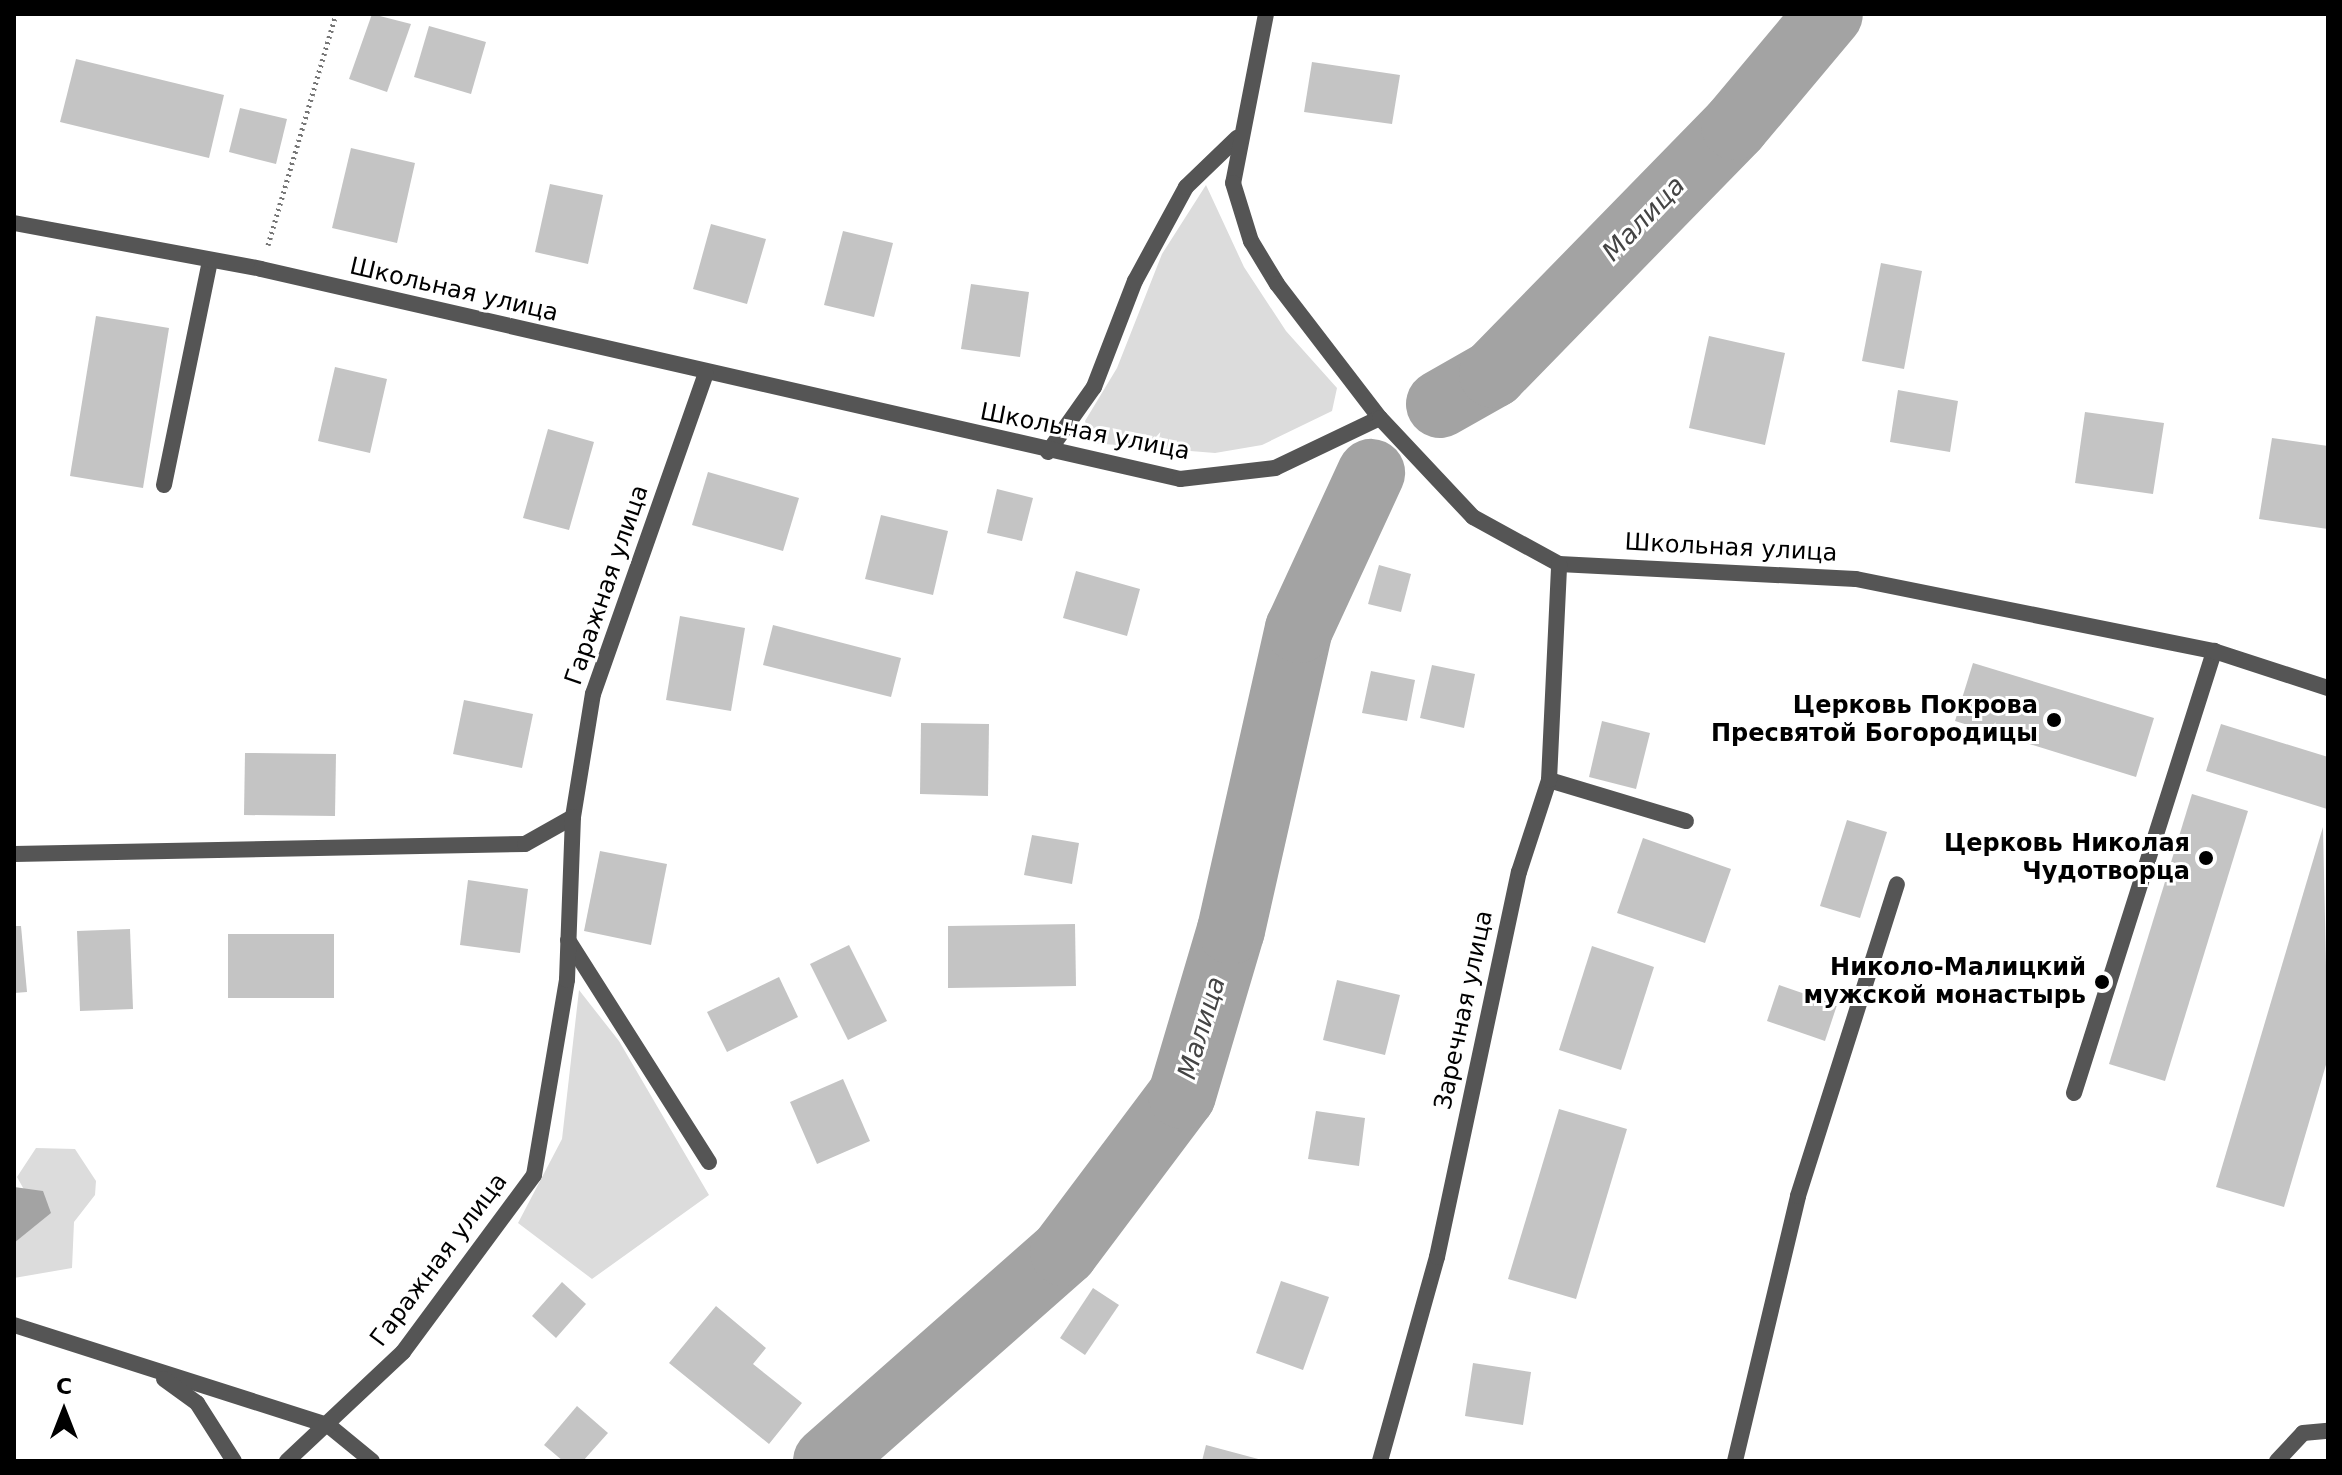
<!DOCTYPE html>
<meta charset="utf-8">
<style>
body{margin:0}
#map{position:relative;width:2342px;height:1475px;overflow:hidden;background:#fff;font-family:"DejaVu Sans",sans-serif}
div>[style]{position:absolute}
.green>*{inset:0;background:#dcdcdc}
.water>*{inset:0;background:#a3a3a3}
.river>*{height:68px;margin:-34px;padding:0 34px;transform-origin:34px;border-radius:34px;background:#a3a3a3}
.building>*{inset:0;background:#c4c4c4}
.path>*{height:5px;margin-top:-2.5px;transform-origin:0;background:repeating-linear-gradient(90deg,#777 0 2px,transparent 0 6px)}
.service>*{height:16px;margin:-8px;padding:0 8px;transform-origin:8px;border-radius:8px;background:#555}
.minor>*{height:16px;margin:-8px;padding:0 8px;transform-origin:8px;border-radius:8px;background:#555}
.dots>*{width:22px;height:22px;translate:-50% -50%;box-sizing:border-box;border:4px solid #fff;border-radius:50%}
span{translate:-50% -50%;white-space:nowrap;text-align:center;line-height:1.15;-webkit-text-stroke:6px #fff;paint-order:stroke}
.street-label{font-size:24px;color:#000}
.poi-label{font-size:24px;color:#000;font-weight:700}
.right{translate:-100% -50%;text-align:right}
.water-label{font-size:26px;color:#444;font-style:italic}
.frame{position:absolute;inset:0;border:16px solid #000;pointer-events:none}
.north{position:absolute;left:24px;top:1371px;width:80px;height:80px;-webkit-text-stroke:6px #fff;paint-order:stroke;rotate:0deg;font-size:22px;font-weight:700;line-height:32px;text-align:center;color:#000}
.north::after{content:'';display:block;margin:auto;width:28px;height:36px;background:#000;clip-path:polygon(50% 0,100% 100%,50% 72%,0 100%)}
</style>
<div id="map">
<div class="green">
<i style="clip-path:polygon(1206px 185px,1244px 267px,1286px 331px,1337px 388px,1332px 411px,1262px 445px,1215px 453px,1092px 443px,1085px 421px,1117px 368px,1162px 254px)"></i>
<i style="clip-path:polygon(579px 990px,619px 1041px,709px 1195px,592px 1279px,518px 1223px,562px 1139px)"></i>
<i style="clip-path:polygon(36px 1148px,75px 1149px,96px 1181px,95px 1195px,74px 1222px,72px 1268px,14px 1278px,14px 1221px,27px 1195px,17px 1177px)"></i>
</div>
<div class="water">
<i style="clip-path:polygon(14px 1187px,43px 1191px,51px 1213px,14px 1243px)"></i>
</div>
<div class="river">
<i style="left:1440px;top:404px;width:61px;rotate:-29.5deg"></i>
<i style="left:1493px;top:374px;width:347px;rotate:-45.7deg"></i>
<i style="left:1735px;top:126px;width:146px;rotate:-50deg"></i>
<i style="left:827px;top:1461px;width:316px;rotate:-41.4deg"></i>
<i style="left:1064px;top:1252px;width:196px;rotate:-53.1deg"></i>
<i style="left:1182px;top:1095px;width:172px;rotate:-73.5deg"></i>
<i style="left:1231px;top:930px;width:309px;rotate:-77.3deg"></i>
<i style="left:1299px;top:629px;width:172px;rotate:-65.2deg"></i>
</div>
<div class="building">
<i style="clip-path:polygon(372px 14px,411px 24px,387px 92px,349px 79px)"></i>
<i style="clip-path:polygon(429px 26px,486px 42px,471px 94px,414px 77px)"></i>
<i style="clip-path:polygon(76px 59px,224px 95px,209px 158px,60px 122px)"></i>
<i style="clip-path:polygon(1312px 62px,1400px 75px,1392px 124px,1304px 112px)"></i>
<i style="clip-path:polygon(240px 108px,287px 119px,276px 164px,229px 152px)"></i>
<i style="clip-path:polygon(351px 148px,415px 163px,397px 243px,332px 228px)"></i>
<i style="clip-path:polygon(550px 184px,603px 195px,588px 264px,535px 252px)"></i>
<i style="clip-path:polygon(711px 224px,766px 239px,747px 304px,693px 289px)"></i>
<i style="clip-path:polygon(843px 231px,893px 243px,874px 317px,824px 305px)"></i>
<i style="clip-path:polygon(1881px 263px,1922px 271px,1904px 369px,1862px 361px)"></i>
<i style="clip-path:polygon(971px 284px,1029px 292px,1020px 357px,961px 349px)"></i>
<i style="clip-path:polygon(96px 316px,169px 328px,143px 488px,70px 476px)"></i>
<i style="clip-path:polygon(1709px 336px,1785px 353px,1765px 445px,1689px 428px)"></i>
<i style="clip-path:polygon(335px 367px,387px 379px,370px 453px,318px 441px)"></i>
<i style="clip-path:polygon(1898px 390px,1958px 401px,1950px 452px,1890px 442px)"></i>
<i style="clip-path:polygon(2085px 412px,2164px 423px,2153px 494px,2075px 483px)"></i>
<i style="clip-path:polygon(548px 429px,594px 442px,569px 530px,523px 518px)"></i>
<i style="clip-path:polygon(2272px 438px,2328px 446px,2328px 529px,2259px 519px)"></i>
<i style="clip-path:polygon(708px 472px,799px 498px,783px 551px,692px 525px)"></i>
<i style="clip-path:polygon(997px 489px,1033px 498px,1022px 541px,987px 533px)"></i>
<i style="clip-path:polygon(881px 515px,948px 531px,933px 595px,865px 579px)"></i>
<i style="clip-path:polygon(1379px 565px,1411px 574px,1401px 612px,1368px 604px)"></i>
<i style="clip-path:polygon(1076px 571px,1140px 589px,1127px 636px,1063px 618px)"></i>
<i style="clip-path:polygon(680px 616px,745px 628px,731px 711px,666px 700px)"></i>
<i style="clip-path:polygon(773px 625px,901px 658px,891px 697px,763px 665px)"></i>
<i style="clip-path:polygon(1973px 663px,2154px 718px,2136px 777px,1955px 721px)"></i>
<i style="clip-path:polygon(1432px 665px,1475px 674px,1464px 728px,1420px 718px)"></i>
<i style="clip-path:polygon(1371px 671px,1415px 680px,1407px 721px,1362px 713px)"></i>
<i style="clip-path:polygon(464px 700px,533px 714px,522px 768px,453px 754px)"></i>
<i style="clip-path:polygon(1602px 721px,1650px 733px,1636px 789px,1589px 777px)"></i>
<i style="clip-path:polygon(921px 723px,989px 724px,988px 796px,920px 794px)"></i>
<i style="clip-path:polygon(2221px 724px,2328px 757px,2327px 809px,2206px 771px)"></i>
<i style="clip-path:polygon(245px 753px,336px 754px,335px 816px,244px 815px)"></i>
<i style="clip-path:polygon(2192px 794px,2248px 811px,2165px 1081px,2109px 1064px)"></i>
<i style="clip-path:polygon(1847px 820px,1887px 832px,1860px 918px,1820px 906px)"></i>
<i style="clip-path:polygon(2323px 827px,2328px 1058px,2284px 1207px,2216px 1187px)"></i>
<i style="clip-path:polygon(1032px 835px,1079px 843px,1072px 884px,1024px 875px)"></i>
<i style="clip-path:polygon(1643px 838px,1731px 869px,1705px 943px,1617px 913px)"></i>
<i style="clip-path:polygon(600px 851px,667px 864px,651px 945px,584px 931px)"></i>
<i style="clip-path:polygon(468px 880px,528px 889px,520px 953px,460px 945px)"></i>
<i style="clip-path:polygon(1075px 924px,1076px 986px,948px 988px,948px 926px)"></i>
<i style="clip-path:polygon(14px 926px,21px 926px,27px 992px,14px 993px)"></i>
<i style="clip-path:polygon(130px 929px,133px 1009px,80px 1011px,77px 931px)"></i>
<i style="clip-path:polygon(228px 934px,334px 934px,334px 998px,228px 998px)"></i>
<i style="clip-path:polygon(849px 945px,887px 1021px,848px 1040px,810px 964px)"></i>
<i style="clip-path:polygon(1592px 946px,1654px 967px,1621px 1070px,1559px 1050px)"></i>
<i style="clip-path:polygon(779px 977px,798px 1017px,727px 1052px,707px 1012px)"></i>
<i style="clip-path:polygon(1337px 980px,1400px 995px,1385px 1055px,1323px 1040px)"></i>
<i style="clip-path:polygon(1779px 985px,1837px 1005px,1825px 1041px,1767px 1021px)"></i>
<i style="clip-path:polygon(843px 1079px,870px 1141px,817px 1164px,790px 1102px)"></i>
<i style="clip-path:polygon(1559px 1109px,1627px 1129px,1576px 1299px,1508px 1279px)"></i>
<i style="clip-path:polygon(1316px 1111px,1365px 1118px,1359px 1166px,1308px 1159px)"></i>
<i style="clip-path:polygon(1281px 1281px,1329px 1297px,1303px 1370px,1256px 1353px)"></i>
<i style="clip-path:polygon(562px 1282px,586px 1304px,556px 1338px,532px 1316px)"></i>
<i style="clip-path:polygon(1093px 1288px,1119px 1305px,1085px 1355px,1060px 1338px)"></i>
<i style="clip-path:polygon(716px 1306px,766px 1348px,753px 1364px,802px 1403px,769px 1444px,669px 1363px)"></i>
<i style="clip-path:polygon(1473px 1363px,1531px 1372px,1523px 1425px,1465px 1416px)"></i>
<i style="clip-path:polygon(577px 1406px,608px 1433px,583px 1461px,563px 1461px,544px 1445px)"></i>
<i style="clip-path:polygon(1206px 1445px,1262px 1460px,1262px 1461px,1202px 1461px)"></i>
</div>
<div class="path">
<i style="left:268px;top:245px;width:241px;rotate:-73.6deg"></i>
</div>
<div class="service">
<i style="left:1048px;top:452px;width:80px;rotate:-54.7deg"></i>
<i style="left:1094px;top:387px;width:114px;rotate:-68.9deg"></i>
<i style="left:1135px;top:281px;width:107px;rotate:-61.5deg"></i>
<i style="left:1186px;top:187px;width:71px;rotate:-43.9deg"></i>
<i style="left:164px;top:485px;width:229px;rotate:-78.4deg"></i>
<i style="left:1549px;top:780px;width:143px;rotate:16.7deg"></i>
<i style="left:568px;top:940px;width:263px;rotate:57.6deg"></i>
<i style="left:2074px;top:1093px;width:464px;rotate:-72.4deg"></i>
<i style="left:328px;top:1425px;width:57px;rotate:39.3deg"></i>
<i style="left:1735px;top:1461px;width:272px;rotate:-76.6deg"></i>
<i style="left:1798px;top:1196px;width:327px;rotate:-72.4deg"></i>
</div>
<div class="minor">
<i style="left:1266px;top:14px;width:172px;rotate:101deg"></i>
<i style="left:1233px;top:183px;width:61px;rotate:72.8deg"></i>
<i style="left:1251px;top:241px;width:50px;rotate:58.8deg"></i>
<i style="left:1277px;top:284px;width:169px;rotate:52.5deg"></i>
<i style="left:14px;top:223px;width:251px;rotate:10.5deg"></i>
<i style="left:261px;top:269px;width:943px;rotate:12.87deg"></i>
<i style="left:1180px;top:479px;width:96px;rotate:-6.6deg"></i>
<i style="left:1275px;top:468px;width:116px;rotate:-25.5deg"></i>
<i style="left:1380px;top:418px;width:136px;rotate:46.8deg"></i>
<i style="left:1473px;top:517px;width:98px;rotate:28.7deg"></i>
<i style="left:1559px;top:564px;width:297px;rotate:2.9deg"></i>
<i style="left:1856px;top:579px;width:365px;rotate:11.4deg"></i>
<i style="left:2214px;top:651px;width:120px;rotate:18deg"></i>
<i style="left:14px;top:854px;width:511px;rotate:-1.12deg"></i>
<i style="left:525px;top:844px;width:55px;rotate:-29.4deg"></i>
<i style="left:573px;top:817px;width:125px;rotate:-80.8deg"></i>
<i style="left:593px;top:694px;width:339px;rotate:-70.6deg"></i>
<i style="left:14px;top:1325px;width:330px;rotate:17.7deg"></i>
<i style="left:164px;top:1379px;width:41px;rotate:36deg"></i>
<i style="left:197px;top:1403px;width:69px;rotate:57.5deg"></i>
<i style="left:287px;top:1461px;width:159px;rotate:-43.2deg"></i>
<i style="left:403px;top:1352px;width:220px;rotate:-53.5deg"></i>
<i style="left:534px;top:1175px;width:198px;rotate:-80.4deg"></i>
<i style="left:567px;top:980px;width:163px;rotate:-87.9deg"></i>
<i style="left:1380px;top:1461px;width:212px;rotate:-74.4deg"></i>
<i style="left:1437px;top:1257px;width:394px;rotate:-78deg"></i>
<i style="left:1519px;top:872px;width:97px;rotate:-71.9deg"></i>
<i style="left:1549px;top:780px;width:216px;rotate:-87.3deg"></i>
<i style="left:2277px;top:1461px;width:38px;rotate:-47deg"></i>
<i style="left:2303px;top:1433px;width:25px;rotate:-5deg"></i>
</div>
<div class="dots">
<i style="left:2054px;top:720px;background:#000"></i>
<i style="left:2206px;top:858px;background:#000"></i>
<i style="left:2102px;top:982px;background:#000"></i>
</div>
<div class="street-label">
<span style="left:454px;top:290px;rotate:13deg">Школьная улица</span>
<span style="left:1085px;top:432px;rotate:11deg">Школьная улица</span>
<span style="left:1731px;top:548px;rotate:3deg">Школьная улица</span>
<span style="left:607px;top:585px;rotate:-71deg">Гаражная улица</span>
<span style="left:1464px;top:1010px;rotate:-78deg">Заречная улица</span>
<span style="left:439px;top:1260px;rotate:-53deg">Гаражная улица</span>
</div>
<div class="poi-label">
<span class="right" style="left:2038px;top:720px">Церковь Покрова<br>Пресвятой Богородицы</span>
<span class="right" style="left:2190px;top:858px">Церковь Николая<br>Чудотворца</span>
<span class="right" style="left:2086px;top:982px">Николо-Малицкий<br>мужской монастырь</span>
</div>
<div class="water-label">
<span style="left:1644px;top:219px;rotate:-46deg">Малица</span>
<span style="left:1202px;top:1028px;rotate:-73deg">Малица</span>
</div>
<div class="frame"></div>
<div class="north">С</div>
</div>
